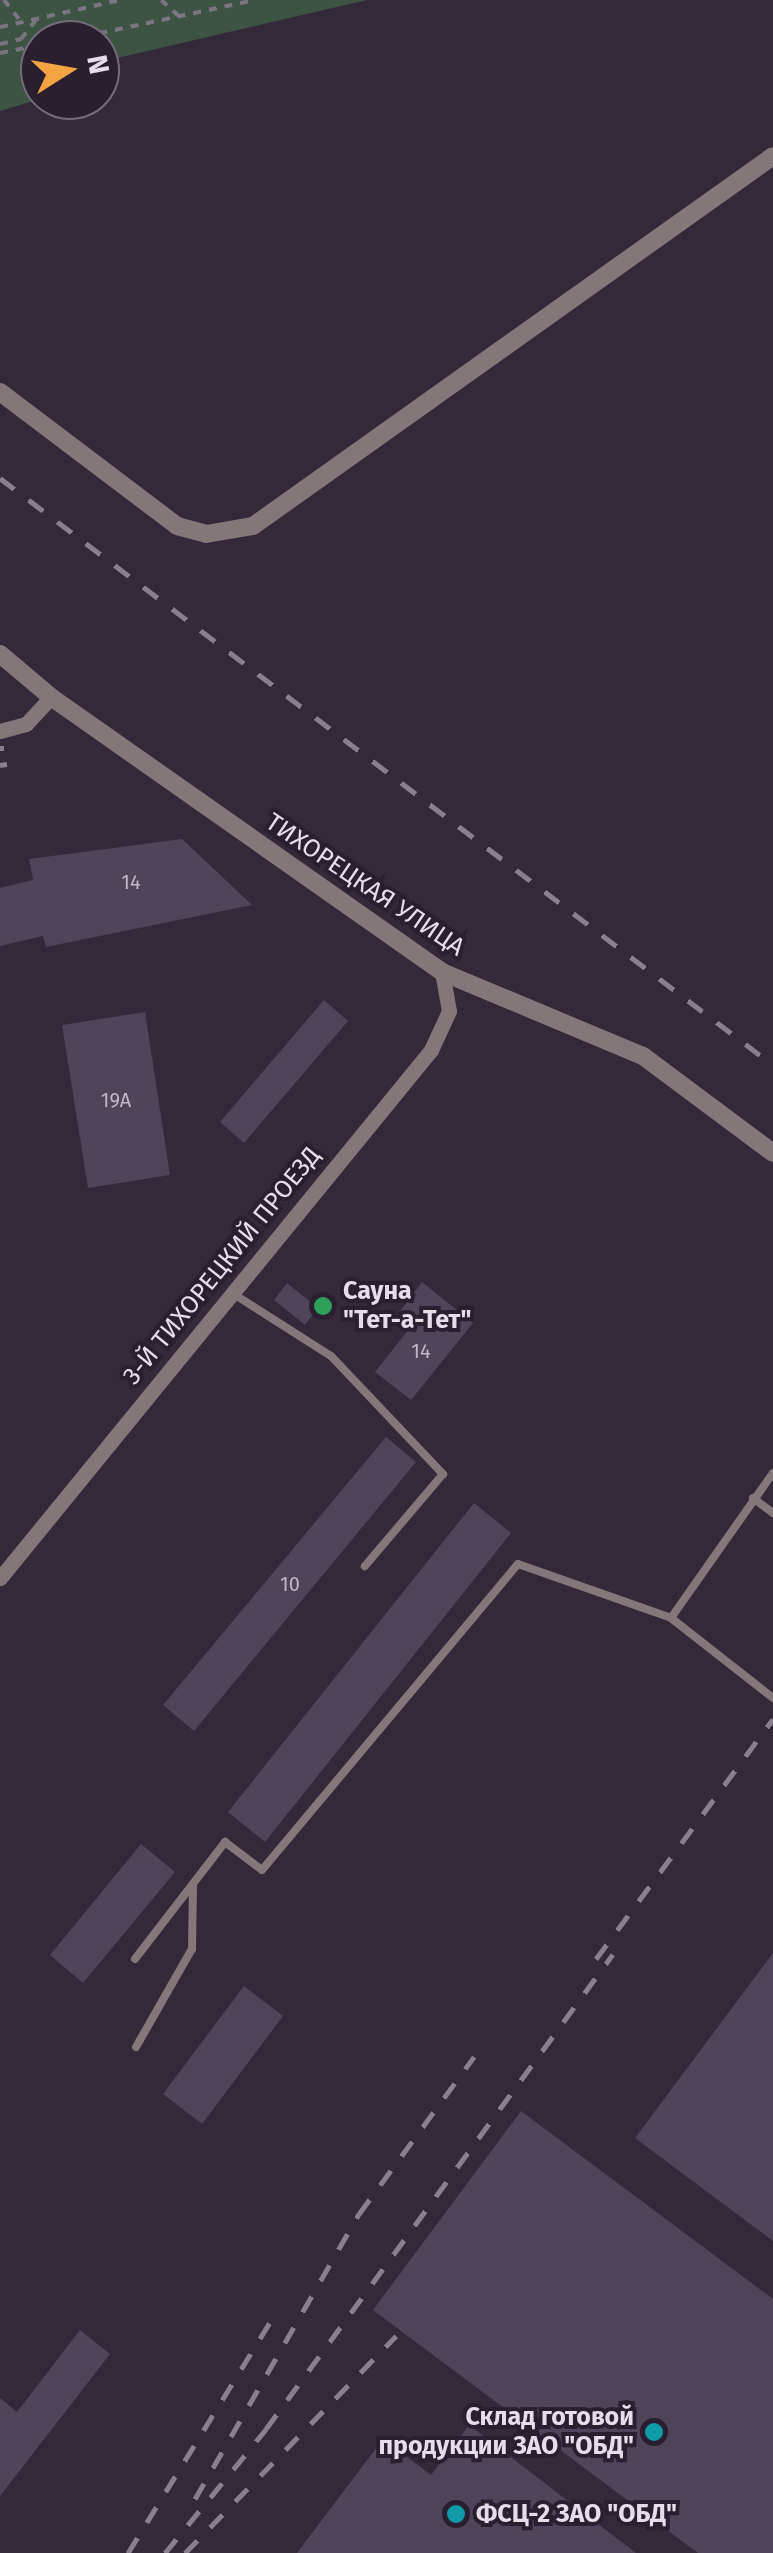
<!DOCTYPE html>
<meta charset="utf-8">
<style>
body{margin:0}
#map{position:relative;width:773px;height:2553px;overflow:hidden;background:#342939;font-family:"Fira Sans",sans-serif}
div>[style]{position:absolute}
.green>*{inset:0;background:#3d5445}
.building>*{inset:0;background:#4e4558}
.path>*{height:4px;margin-top:-2px;transform-origin:0;background:repeating-linear-gradient(90deg,#7d7481 0 8px,transparent 0 16px)}
.service>*{height:8px;margin:-4px;padding:0 4px;transform-origin:4px;border-radius:4px;background:#837879}
.minor>*{height:15px;margin:-7.5px;padding:0 7.5px;transform-origin:7.5px;border-radius:7.5px;background:#837879}
.tertiary>*{height:18px;margin:-9px;padding:0 9px;transform-origin:9px;border-radius:9px;background:#837879}
.rail>*{height:5px;margin-top:-2.5px;transform-origin:0;background:repeating-linear-gradient(90deg,#897f8d 0 18px,transparent 0 36px)}
.dots>*{width:28px;height:28px;translate:-50% -50%;box-sizing:border-box;border:5px solid #2a1f2f;border-radius:50%}
span{translate:-50% -50%;white-space:nowrap;text-align:center;line-height:1.15;-webkit-text-stroke:8px #2a1f2f;paint-order:stroke}
.number-label{font-size:20px;color:#bfb8c5}
.number-label span{-webkit-text-stroke-width:0}
.street-label{font-size:25px;color:#e5dee9}
.poi-label{font-size:25px;color:#e5dee9;font-weight:700}
.left{translate:0 -50%;text-align:left}
.right{translate:-100% -50%;text-align:right}
.north{position:absolute;left:20px;top:20px;width:100px;height:100px;box-sizing:border-box;background:#2a1f2f;border:2px solid #756b79;border-radius:50%;rotate:79deg;font-size:28px;font-weight:700;line-height:40px;text-align:center;color:#e5dee9}
.north::after{content:'';display:block;margin:auto;width:35px;height:45px;background:#f4a443;clip-path:polygon(50% 0,100% 100%,50% 72%,0 100%)}
</style>
<div id="map">
<div class="green">
<i style="clip-path:polygon(0 0,367px 0,100px 62px,100px 40px,40px 40px,40px 99px,0 111px)"></i>
</div>
<div class="building">
<i style="clip-path:polygon(182px 839px,252px 905px,46px 947px,43px 936px,0 946px,0 888px,33px 880px,29px 859px)"></i>
<i style="clip-path:polygon(324px 1000px,348px 1021px,244px 1143px,220px 1122px)"></i>
<i style="clip-path:polygon(145px 1012px,170px 1175px,88px 1188px,62px 1025px)"></i>
<i style="clip-path:polygon(422px 1282px,473px 1323px,411px 1400px,375px 1372px,409px 1329px,395px 1318px)"></i>
<i style="clip-path:polygon(287px 1283px,318px 1308px,305px 1325px,274px 1300px)"></i>
<i style="clip-path:polygon(386px 1437px,416px 1462px,194px 1731px,163px 1705px)"></i>
<i style="clip-path:polygon(474px 1503px,511px 1533px,265px 1842px,228px 1812px)"></i>
<i style="clip-path:polygon(141px 1844px,175px 1872px,83px 1983px,50px 1955px)"></i>
<i style="clip-path:polygon(773px 1953px,773px 2241px,635px 2138px)"></i>
<i style="clip-path:polygon(244px 1986px,283px 2016px,202px 2124px,163px 2094px)"></i>
<i style="clip-path:polygon(521px 2111px,773px 2299px,773px 2553px,698px 2553px,373px 2310px)"></i>
<i style="clip-path:polygon(80px 2330px,110px 2354px,0 2496px,0 2398px,17px 2412px)"></i>
<i style="clip-path:polygon(469px 2425px,636px 2553px,297px 2553px,383px 2439px,431px 2475px)"></i>
</div>
<div class="path">
<i style="left:4px;top:0;width:29px;rotate:52deg"></i>
<i style="left:161px;top:0;width:24px;rotate:42deg"></i>
<i style="left:0;top:27px;width:123px;rotate:-12.7deg"></i>
<i style="left:68px;top:40px;width:191px;rotate:-12.1deg"></i>
<i style="left:0;top:44px;width:22px;rotate:-13deg"></i>
<i style="left:21px;top:39px;width:24px;rotate:-52deg"></i>
<i style="left:0;top:53px;width:41px;rotate:-11.3deg"></i>
</div>
<div class="service">
<i style="left:232px;top:1293px;width:117px;rotate:32.5deg"></i>
<i style="left:331px;top:1356px;width:163px;rotate:46.5deg"></i>
<i style="left:443px;top:1474px;width:121px;rotate:130.3deg"></i>
<i style="left:753px;top:1498px;width:25px;rotate:37deg"></i>
<i style="left:671px;top:1618px;width:130px;rotate:38.1deg"></i>
<i style="left:135px;top:1959px;width:148px;rotate:-52.4deg"></i>
<i style="left:225px;top:1842px;width:46px;rotate:37.1deg"></i>
<i style="left:262px;top:1870px;width:399px;rotate:-50.1deg"></i>
<i style="left:518px;top:1564px;width:162px;rotate:19.4deg"></i>
<i style="left:671px;top:1618px;width:177px;rotate:-54.9deg"></i>
<i style="left:136px;top:2047px;width:113px;rotate:-60.3deg"></i>
<i style="left:192px;top:1949px;width:65px;rotate:-89.1deg"></i>
</div>
<div class="minor">
<i style="left:0;top:731px;width:27px;rotate:-15deg"></i>
<i style="left:26px;top:724px;width:37px;rotate:-47deg"></i>
<i style="left:0;top:1578px;width:682px;rotate:-50.78deg"></i>
<i style="left:431px;top:1050px;width:43px;rotate:-65.2deg"></i>
<i style="left:449px;top:1011px;width:40px;rotate:-100deg"></i>
</div>
<div class="tertiary">
<i style="left:0;top:392px;width:222px;rotate:37.1deg"></i>
<i style="left:177px;top:526px;width:30px;rotate:15deg"></i>
<i style="left:206px;top:534px;width:48px;rotate:-9.7deg"></i>
<i style="left:253px;top:526px;width:638px;rotate:-35.43deg"></i>
<i style="left:0;top:654px;width:67px;rotate:40.1deg"></i>
<i style="left:51px;top:697px;width:478px;rotate:35.1deg"></i>
<i style="left:442px;top:972px;width:218px;rotate:22.7deg"></i>
<i style="left:643px;top:1056px;width:162px;rotate:36.7deg"></i>
</div>
<div class="rail">
<i style="left:0;top:478px;width:971px;rotate:37.21deg"></i>
<i style="left:0;top:748px;width:4px"></i>
<i style="left:0;top:765px;width:7px;rotate:-8deg"></i>
<i style="left:596px;top:1959px;width:298px;rotate:-53.6deg"></i>
<i style="left:195px;top:2499px;width:329px;rotate:-60.1deg"></i>
<i style="left:359px;top:2214px;width:195px;rotate:-53.8deg"></i>
<i style="left:128px;top:2553px;width:275px;rotate:-58.4deg"></i>
<i style="left:165px;top:2553px;width:160px;rotate:-50.8deg"></i>
<i style="left:266px;top:2429px;width:588px;rotate:-53.85deg"></i>
<i style="left:185px;top:2553px;width:303px;rotate:-45.8deg"></i>
</div>
<div class="dots">
<i style="left:323px;top:1306px;background:#2e9e5b"></i>
<i style="left:654px;top:2432px;background:#0f9aa8"></i>
<i style="left:456px;top:2514px;background:#0f9aa8"></i>
</div>
<div class="number-label">
<span style="left:131px;top:882px">14</span>
<span style="left:116px;top:1100px">19А</span>
<span style="left:421px;top:1351px">14</span>
<span style="left:290px;top:1584px">10</span>
</div>
<div class="street-label">
<span style="left:365px;top:885px;rotate:34deg">ТИХОРЕЦКАЯ УЛИЦА</span>
<span style="left:222px;top:1266px;rotate:-51deg">3-Й ТИХОРЕЦКИЙ ПРОЕЗД</span>
</div>
<div class="poi-label">
<span class="left" style="left:343px;top:1306px">Сауна<br>"Тет-а-Тет"</span>
<span class="right" style="left:634px;top:2432px">Склад готовой<br>продукции ЗАО "ОБД"</span>
<span class="left" style="left:476px;top:2514px">ФСЦ-2 ЗАО "ОБД"</span>
</div>
<div class="north">N</div>
</div>
